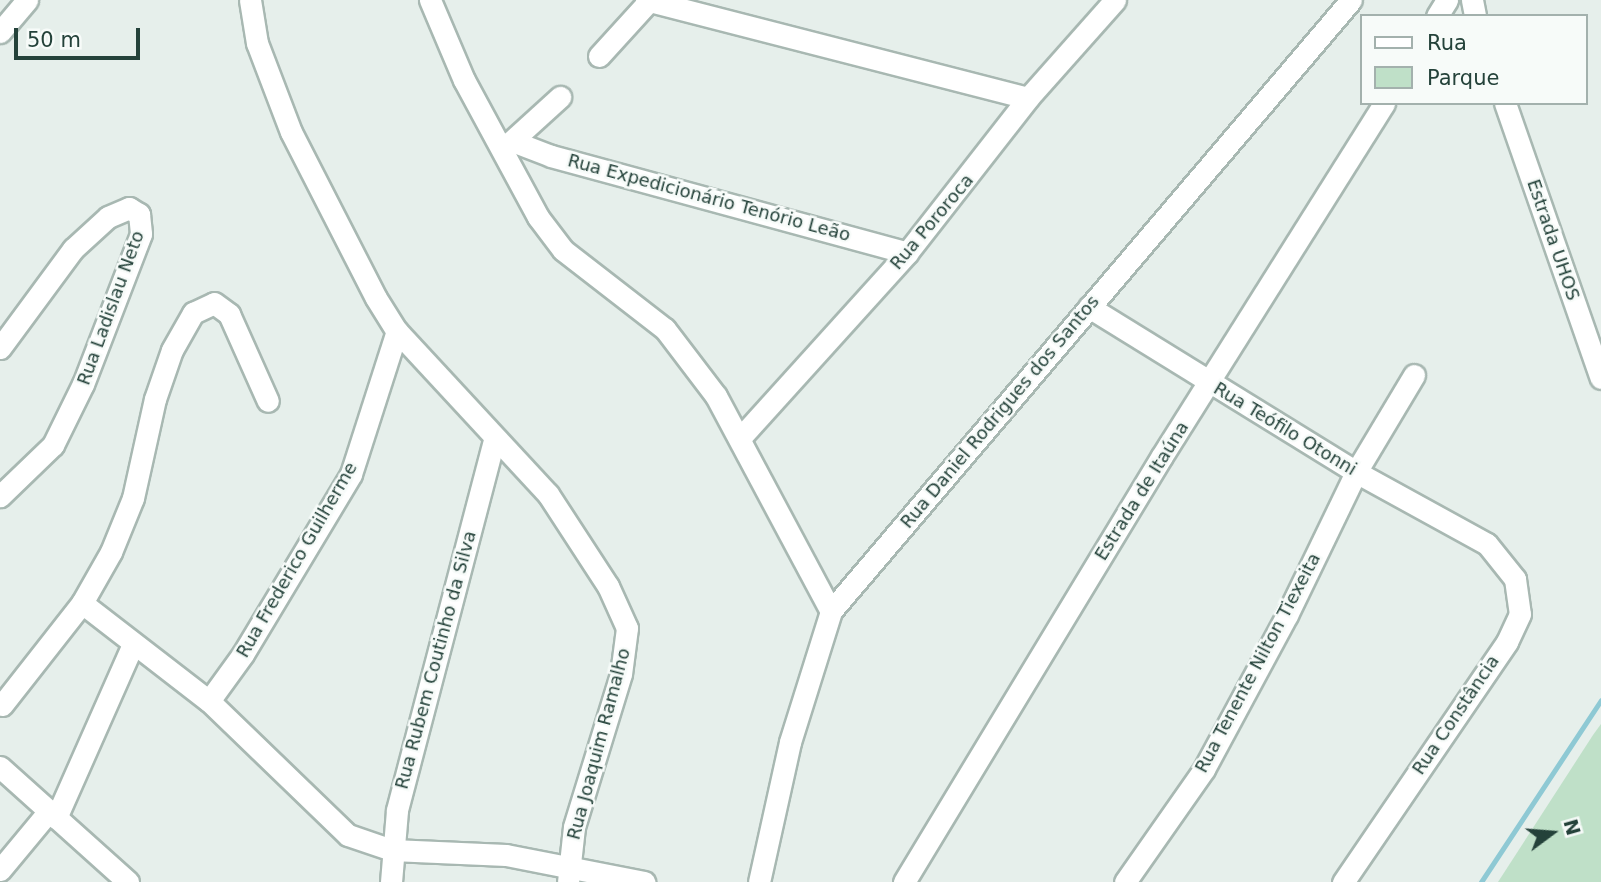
<!DOCTYPE html>
<meta charset="utf-8">
<style>
body{margin:0}
#map{position:relative;width:1601px;height:882px;overflow:hidden;background:#e6efeb;font-family:"DejaVu Sans",sans-serif}
div>[style]{position:absolute}
.green>*{inset:0;background:#bfe0c8}
.stream>*{height:5px;margin:-2.5px;padding:0 2.5px;transform-origin:2.5px;border-radius:2.5px;background:#8ec9d4}
.roads{filter:drop-shadow(2px 0 #a8b8b2) drop-shadow(-2px 0 #a8b8b2) drop-shadow(0 2px #a8b8b2) drop-shadow(0 -2px #a8b8b2)}
.minor>*{height:21px;margin:-10.5px;padding:0 10.5px;transform-origin:10.5px;border-radius:10.5px;background:#fff}
span{translate:-50% -50%;white-space:nowrap;text-align:center;line-height:1.15;-webkit-text-stroke:5px #f7fbf9;paint-order:stroke}
.street-label{font-size:18px;color:#24423a}
.legend{position:absolute;left:1360px;top:14px;width:228px;height:91px;box-sizing:border-box;background:#f7fbf9;border:2px solid #a3b1ad;margin:0;padding:9px 12px;list-style:none;font-size:21px;color:#24423a}
.legend li{display:flex;align-items:center;gap:14px;height:35px}
.legend b{width:35px;border:2px solid #a3b1ad}
.north{position:absolute;left:1517px;top:798px;width:70px;height:70px;-webkit-text-stroke:5px #f7fbf9;paint-order:stroke;rotate:74deg;font-size:19px;font-weight:700;line-height:28px;text-align:center;color:#24423a}
.north::after{content:'';display:block;margin:auto;width:24px;height:32px;background:#24423a;clip-path:polygon(50% 0,100% 100%,50% 72%,0 100%)}
.scale{position:absolute;left:14px;top:28px;width:126px;height:32px;box-sizing:border-box;border:4px solid #24423a;border-top:0;padding-left:9px;font-size:21px;line-height:24px;white-space:nowrap;color:#24423a;-webkit-text-stroke:5px #f7fbf9;paint-order:stroke}
</style>
<div id="map">
<div class="green">
<i style="clip-path:polygon(1601px 724px,1601px 882px,1498px 882px,1593px 735px)"></i>
</div>
<div class="stream">
<i style="left:1481px;top:882px;width:218px;rotate:-56.6deg"></i>
</div>
<div class="roads">
<div class="minor">
<i style="left:250px;top:0;width:44px;rotate:80.8deg"></i>
<i style="left:257px;top:43px;width:95px;rotate:69.1deg"></i>
<i style="left:291px;top:132px;width:186px;rotate:62.9deg"></i>
<i style="left:376px;top:298px;width:39px;rotate:58deg"></i>
<i style="left:397px;top:331px;width:222px;rotate:47.2deg"></i>
<i style="left:548px;top:494px;width:110px;rotate:56.9deg"></i>
<i style="left:608px;top:586px;width:46px;rotate:65.7deg"></i>
<i style="left:627px;top:628px;width:46px;rotate:97.4deg"></i>
<i style="left:621px;top:674px;width:160px;rotate:107.1deg"></i>
<i style="left:574px;top:827px;width:55px;rotate:96.2deg"></i>
<i style="left:430px;top:0;width:87px;rotate:67deg"></i>
<i style="left:464px;top:80px;width:156px;rotate:61.6deg"></i>
<i style="left:538px;top:217px;width:41px;rotate:52.9deg"></i>
<i style="left:563px;top:250px;width:129px;rotate:37.8deg"></i>
<i style="left:665px;top:329px;width:84px;rotate:52.7deg"></i>
<i style="left:716px;top:396px;width:244px;rotate:61.9deg"></i>
<i style="left:646px;top:0;width:394px;rotate:14.4deg"></i>
<i style="left:1472px;top:0;width:16px;rotate:79deg"></i>
<i style="left:1437px;top:16px;width:19px;rotate:-58deg"></i>
<i style="left:0;top:32px;width:42px;rotate:-49.8deg"></i>
<i style="left:599px;top:56px;width:74px;rotate:-47.7deg"></i>
<i style="left:1505px;top:103px;width:291px;rotate:70.8deg"></i>
<i style="left:512px;top:141px;width:42px;rotate:21deg"></i>
<i style="left:551px;top:156px;width:369px;rotate:15.2deg"></i>
<i style="left:504px;top:148px;width:76px;rotate:-42.3deg"></i>
<i style="left:1089px;top:307px;width:314px;rotate:31.7deg"></i>
<i style="left:1356px;top:472px;width:149px;rotate:28.8deg"></i>
<i style="left:1487px;top:544px;width:45px;rotate:51.3deg"></i>
<i style="left:1515px;top:579px;width:35px;rotate:82deg"></i>
<i style="left:1520px;top:614px;width:31px;rotate:115deg"></i>
<i style="left:1507px;top:642px;width:291px;rotate:124.3deg"></i>
<i style="left:0;top:348px;width:123px;rotate:-53.6deg"></i>
<i style="left:73px;top:249px;width:47px;rotate:-42.4deg"></i>
<i style="left:108px;top:217px;width:23px;rotate:-23deg"></i>
<i style="left:129px;top:208px;width:12px;rotate:31deg"></i>
<i style="left:139px;top:214px;width:20px;rotate:84deg"></i>
<i style="left:141px;top:234px;width:161px;rotate:111.1deg"></i>
<i style="left:83px;top:384px;width:68px;rotate:116.2deg"></i>
<i style="left:53px;top:445px;width:74px;rotate:136.1deg"></i>
<i style="left:741px;top:437px;width:248px;rotate:-47.9deg"></i>
<i style="left:907px;top:253px;width:197px;rotate:-52deg"></i>
<i style="left:1028px;top:98px;width:131px;rotate:-48.4deg"></i>
<i style="left:82px;top:603px;width:160px;rotate:37.7deg"></i>
<i style="left:209px;top:701px;width:193px;rotate:44deg"></i>
<i style="left:348px;top:835px;width:46px;rotate:18.8deg"></i>
<i style="left:392px;top:850px;width:114px;rotate:2.5deg"></i>
<i style="left:506px;top:855px;width:141px;rotate:11.1deg"></i>
<i style="left:209px;top:701px;width:58px;rotate:-54.1deg"></i>
<i style="left:243px;top:654px;width:210px;rotate:-59deg"></i>
<i style="left:351px;top:474px;width:150px;rotate:-72.2deg"></i>
<i style="left:2px;top:705px;width:130px;rotate:-51.9deg"></i>
<i style="left:82px;top:603px;width:59px;rotate:-60.4deg"></i>
<i style="left:111px;top:552px;width:58px;rotate:-67.8deg"></i>
<i style="left:133px;top:498px;width:101px;rotate:-77.5deg"></i>
<i style="left:155px;top:399px;width:52px;rotate:-70.9deg"></i>
<i style="left:172px;top:350px;width:43px;rotate:-60.4deg"></i>
<i style="left:193px;top:313px;width:23px;rotate:-25deg"></i>
<i style="left:214px;top:303px;width:19px;rotate:36deg"></i>
<i style="left:229px;top:314px;width:95px;rotate:65.9deg"></i>
<i style="left:0;top:767px;width:172px;rotate:41.9deg"></i>
<i style="left:56px;top:818px;width:190px;rotate:-66.1deg"></i>
<i style="left:0;top:870px;width:77px;rotate:-50.3deg"></i>
<i style="left:391px;top:882px;width:72px;rotate:-85.2deg"></i>
<i style="left:397px;top:810px;width:382px;rotate:-75.3deg"></i>
<i style="left:759px;top:882px;width:143px;rotate:-77.5deg"></i>
<i style="left:790px;top:742px;width:137px;rotate:-72.6deg"></i>
<i style="left:831px;top:611px;width:802px;rotate:-49.6deg"></i>
<i style="left:904px;top:882px;width:498px;rotate:-58.8deg"></i>
<i style="left:1162px;top:456px;width:417px;rotate:-57.8deg"></i>
<i style="left:1125px;top:882px;width:138px;rotate:-55deg"></i>
<i style="left:1204px;top:769px;width:175px;rotate:-61.7deg"></i>
<i style="left:1287px;top:615px;width:159px;rotate:-64.2deg"></i>
<i style="left:1356px;top:472px;width:113px;rotate:-59.1deg"></i>
</div>
</div>
<div class="street-label">
<span style="left:709px;top:198px;rotate:15deg">Rua Expedicionário Tenório Leão</span>
<span style="left:932px;top:222px;rotate:-50deg">Rua Pororoca</span>
<span style="left:1553px;top:240px;rotate:71deg">Estrada UHOS</span>
<span style="left:111px;top:308px;rotate:-70deg">Rua Ladislau Neto</span>
<span style="left:1000px;top:412px;rotate:-50deg">Rua Daniel Rodrigues dos Santos</span>
<span style="left:1285px;top:429px;rotate:31deg">Rua Teófilo Otonni</span>
<span style="left:1142px;top:491px;rotate:-58deg">Estrada de Itaúna</span>
<span style="left:297px;top:560px;rotate:-60deg">Rua Frederico Guilherme</span>
<span style="left:436px;top:660px;rotate:-75deg">Rua Rubem Coutinho da Silva</span>
<span style="left:1258px;top:663px;rotate:-62deg">Rua Tenente Nilton Tiexeita</span>
<span style="left:1456px;top:715px;rotate:-56deg">Rua Constância</span>
<span style="left:599px;top:744px;rotate:-75deg">Rua Joaquim Ramalho</span>
</div>
<ul class="legend">
<li><b style="height:9px;background:#fff"></b>Rua</li>
<li><b style="height:19px;background:#bfe0c8"></b>Parque</li>
</ul>
<div class="north">N</div>
<div class="scale">50 m</div>
</div>
